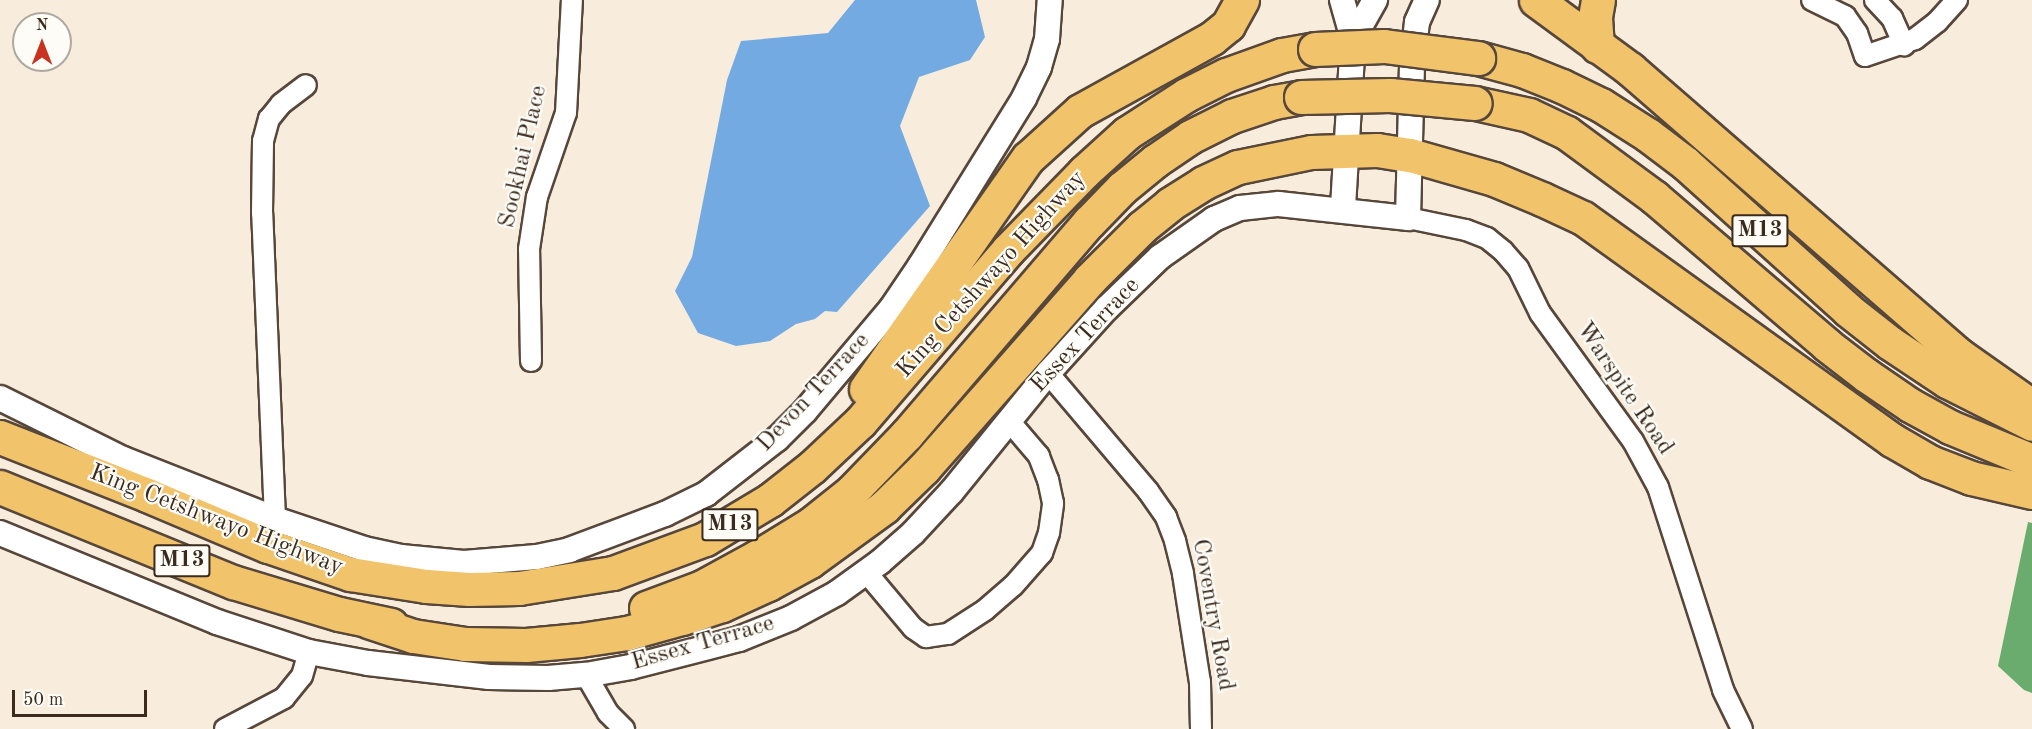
<!DOCTYPE html>
<style>
body{margin:0}
#map{position:relative;width:2032px;height:729px;overflow:hidden;background:#f8eddd;font-family:"Old Standard TT",serif}
div>[style]{position:absolute}
.forest>*{inset:0;background:#6aac6e}
.water>*{inset:0;background:#73aae2}
.roads{filter:drop-shadow(2px 0 #57473b) drop-shadow(-2px 0 #57473b) drop-shadow(0 2px #57473b) drop-shadow(0 -2px #57473b)}
.minor>*{height:20px;margin:-10px;padding:0 10px;transform-origin:10px;border-radius:10px;background:#fff}
.tertiary>*{height:24px;margin:-12px;padding:0 12px;transform-origin:12px;border-radius:12px;background:#fff}
.motorway>*{height:33px;margin:-16.5px;padding:0 16.5px;transform-origin:16.5px;border-radius:16.5px;background:#f1c36a}
.bridges{filter:drop-shadow(2px 0 #57473b) drop-shadow(-2px 0 #57473b) drop-shadow(0 2px #57473b) drop-shadow(0 -2px #57473b)}
.motorway-bridge>*{height:33px;margin:-16.5px;padding:0 16.5px;transform-origin:16.5px;border-radius:16.5px;background:#f1c36a}
span{translate:-50% -50%;white-space:nowrap;text-align:center;line-height:1.15;-webkit-text-stroke:4.5px #fdfcf7;paint-order:stroke}
.shield-label span{padding:2px 4px;background:#fdfcf7;border:2px solid;border-radius:4px;-webkit-text-stroke-width:0}
.shield-label{font-size:22px;color:#3b2a1e;font-weight:700}
.street-label{font-size:24px;color:#3b2a1e}
.north{position:absolute;left:12px;top:12px;width:60px;height:60px;box-sizing:border-box;background:#fdfcf7;border:2px solid #afa8a0;border-radius:50%;rotate:0deg;font-size:16px;font-weight:700;line-height:24px;text-align:center;color:#3b2a1e}
.north::after{content:'';display:block;margin:auto;width:21px;height:27px;background:#c8321e;clip-path:polygon(50% 0,100% 100%,50% 72%,0 100%)}
.scale{position:absolute;left:12px;top:690px;width:135px;height:27px;box-sizing:border-box;border:3px solid #3b2a1e;border-top:0;padding-left:8px;font-size:18px;line-height:21px;white-space:nowrap;color:#3b2a1e;-webkit-text-stroke:4px #fdfcf7;paint-order:stroke}
</style>
<div id="map">
<div class="forest">
<i style="clip-path:polygon(2028px 522px,2032px 523px,2032px 693px,2024px 690px,1998px 666px)"></i>
</div>
<div class="water">
<i style="clip-path:polygon(855px 0,976px 0,985px 37px,970px 60px,919px 77px,900px 126px,930px 206px,837px 312px,825px 311px,815px 319px,796px 324px,770px 341px,736px 346px,698px 333px,675px 291px,692px 257px,727px 80px,741px 41px,828px 33px)"></i>
</div>
<div class="roads">
<div class="minor">
<i style="left:1812px;top:0;width:37px;rotate:26deg"></i>
<i style="left:1845px;top:16px;width:21px;rotate:55deg"></i>
<i style="left:1857px;top:33px;width:24px;rotate:71deg"></i>
<i style="left:1865px;top:56px;width:53px;rotate:-18.8deg"></i>
<i style="left:1915px;top:39px;width:28px;rotate:-38deg"></i>
<i style="left:1937px;top:22px;width:30px;rotate:-48deg"></i>
<i style="left:1875px;top:0;width:25px;rotate:47deg"></i>
<i style="left:1892px;top:18px;width:30px;rotate:66deg"></i>
<i style="left:1408px;top:218px;width:59px;rotate:11.7deg"></i>
<i style="left:1466px;top:230px;width:22px;rotate:21deg"></i>
<i style="left:1487px;top:238px;width:21px;rotate:39deg"></i>
<i style="left:1503px;top:251px;width:23px;rotate:49deg"></i>
<i style="left:1518px;top:268px;width:50px;rotate:63.9deg"></i>
<i style="left:1540px;top:313px;width:158px;rotate:54deg"></i>
<i style="left:1633px;top:441px;width:52px;rotate:61.5deg"></i>
<i style="left:1658px;top:487px;width:213px;rotate:72.2deg"></i>
<i style="left:1723px;top:690px;width:43px;rotate:64deg"></i>
<i style="left:531px;top:361px;width:112px;rotate:-91deg"></i>
<i style="left:529px;top:249px;width:53px;rotate:-81.3deg"></i>
<i style="left:537px;top:197px;width:89px;rotate:-71deg"></i>
<i style="left:566px;top:113px;width:113px;rotate:-87deg"></i>
<i style="left:1048px;top:373px;width:155px;rotate:49.7deg"></i>
<i style="left:1148px;top:491px;width:32px;rotate:55deg"></i>
<i style="left:1166px;top:517px;width:26px;rotate:69deg"></i>
<i style="left:1175px;top:541px;width:34px;rotate:76deg"></i>
<i style="left:1183px;top:574px;width:109px;rotate:81.1deg"></i>
<i style="left:1200px;top:682px;width:47px;rotate:88.8deg"></i>
<i style="left:275px;top:519px;width:306px;rotate:-92.4deg"></i>
<i style="left:262px;top:213px;width:72px;rotate:-89.2deg"></i>
<i style="left:263px;top:141px;width:23px;rotate:-75deg"></i>
<i style="left:269px;top:119px;width:19px;rotate:-51deg"></i>
<i style="left:281px;top:104px;width:31px;rotate:-37deg"></i>
<i style="left:866px;top:572px;width:73px;rotate:50deg"></i>
<i style="left:913px;top:628px;width:16px;rotate:35deg"></i>
<i style="left:926px;top:637px;width:22px;rotate:-8deg"></i>
<i style="left:948px;top:634px;width:44px;rotate:-33deg"></i>
<i style="left:985px;top:610px;width:37px;rotate:-41deg"></i>
<i style="left:1013px;top:586px;width:44px;rotate:-48.7deg"></i>
<i style="left:1042px;top:553px;width:21px;rotate:-71deg"></i>
<i style="left:1049px;top:533px;width:30px;rotate:-82deg"></i>
<i style="left:1053px;top:503px;width:24px;rotate:-102deg"></i>
<i style="left:1048px;top:480px;width:26px;rotate:-111deg"></i>
<i style="left:1039px;top:456px;width:46px;rotate:-130.6deg"></i>
<i style="left:586px;top:675px;width:44px;rotate:59.9deg"></i>
<i style="left:608px;top:713px;width:23px;rotate:45deg"></i>
<i style="left:225px;top:729px;width:67px;rotate:-27.7deg"></i>
<i style="left:284px;top:698px;width:28px;rotate:-51deg"></i>
<i style="left:302px;top:676px;width:25px;rotate:-74deg"></i>
</div>
<div class="tertiary">
<i style="left:1342px;top:0;width:41px;rotate:74.2deg"></i>
<i style="left:1353px;top:39px;width:170px;rotate:93.4deg"></i>
<i style="left:1353px;top:39px;width:45px;rotate:-60.6deg"></i>
<i style="left:0;top:398px;width:137px;rotate:26.4deg"></i>
<i style="left:123px;top:459px;width:163px;rotate:21.5deg"></i>
<i style="left:275px;top:519px;width:94px;rotate:18.6deg"></i>
<i style="left:364px;top:549px;width:38px;rotate:12deg"></i>
<i style="left:401px;top:557px;width:63px;rotate:5.4deg"></i>
<i style="left:464px;top:563px;width:73px;rotate:-4.7deg"></i>
<i style="left:537px;top:557px;width:33px;rotate:-12deg"></i>
<i style="left:569px;top:550px;width:103px;rotate:-20.6deg"></i>
<i style="left:665px;top:514px;width:46px;rotate:-26deg"></i>
<i style="left:706px;top:494px;width:90px;rotate:-37.8deg"></i>
<i style="left:777px;top:439px;width:40px;rotate:-45deg"></i>
<i style="left:805px;top:411px;width:133px;rotate:-49.9deg"></i>
<i style="left:891px;top:309px;width:52px;rotate:-56deg"></i>
<i style="left:920px;top:266px;width:198px;rotate:-58.2deg"></i>
<i style="left:1024px;top:98px;width:34px;rotate:-64deg"></i>
<i style="left:1039px;top:67px;width:29px;rotate:-74deg"></i>
<i style="left:1047px;top:39px;width:39px;rotate:-86deg"></i>
<i style="left:0;top:533px;width:235px;rotate:22.3deg"></i>
<i style="left:217px;top:622px;width:97px;rotate:18.1deg"></i>
<i style="left:309px;top:652px;width:60px;rotate:10.6deg"></i>
<i style="left:368px;top:663px;width:122px;rotate:6.6deg"></i>
<i style="left:489px;top:677px;width:59px;rotate:1deg"></i>
<i style="left:548px;top:678px;width:38px;rotate:-5deg"></i>
<i style="left:586px;top:675px;width:46px;rotate:-10.1deg"></i>
<i style="left:631px;top:667px;width:112px;rotate:-14.5deg"></i>
<i style="left:739px;top:639px;width:56px;rotate:-22deg"></i>
<i style="left:791px;top:618px;width:52px;rotate:-28.5deg"></i>
<i style="left:837px;top:593px;width:53px;rotate:-35.8deg"></i>
<i style="left:880px;top:562px;width:44px;rotate:-41.3deg"></i>
<i style="left:913px;top:533px;width:57px;rotate:-47.1deg"></i>
<i style="left:952px;top:491px;width:152px;rotate:-50.9deg"></i>
<i style="left:1048px;top:373px;width:88px;rotate:-47.8deg"></i>
<i style="left:1107px;top:308px;width:74px;rotate:-43.9deg"></i>
<i style="left:1160px;top:257px;width:66px;rotate:-35.1deg"></i>
<i style="left:1214px;top:219px;width:28px;rotate:-23deg"></i>
<i style="left:1240px;top:208px;width:39px;rotate:-6deg"></i>
<i style="left:1279px;top:204px;width:130px;rotate:6.2deg"></i>
<i style="left:1408px;top:218px;width:155px;rotate:-88.5deg"></i>
<i style="left:1412px;top:63px;width:41px;rotate:-83deg"></i>
<i style="left:1417px;top:22px;width:24px;rotate:-66deg"></i>
</div>
<div class="motorway">
<i style="left:1536px;top:0;width:117px;rotate:36.3deg"></i>
<i style="left:1630px;top:69px;width:436px;rotate:41deg"></i>
<i style="left:1959px;top:355px;width:78px;rotate:35.1deg"></i>
<i style="left:1597px;top:46px;width:29px;rotate:-94deg"></i>
<i style="left:1595px;top:17px;width:17px;rotate:-80deg"></i>
<i style="left:1478px;top:58px;width:46px;rotate:15.3deg"></i>
<i style="left:1522px;top:70px;width:43px;rotate:21.8deg"></i>
<i style="left:1562px;top:86px;width:43px;rotate:26deg"></i>
<i style="left:1601px;top:105px;width:56px;rotate:32.6deg"></i>
<i style="left:1648px;top:135px;width:46px;rotate:37.1deg"></i>
<i style="left:1685px;top:163px;width:219px;rotate:42deg"></i>
<i style="left:1848px;top:310px;width:53px;rotate:38.2deg"></i>
<i style="left:1890px;top:343px;width:69px;rotate:33.7deg"></i>
<i style="left:1947px;top:381px;width:95px;rotate:26.8deg"></i>
<i style="left:1475px;top:103px;width:55px;rotate:12.5deg"></i>
<i style="left:1529px;top:115px;width:42px;rotate:25.3deg"></i>
<i style="left:1567px;top:133px;width:108px;rotate:36.3deg"></i>
<i style="left:1654px;top:197px;width:228px;rotate:40.5deg"></i>
<i style="left:1827px;top:345px;width:49px;rotate:37.6deg"></i>
<i style="left:1866px;top:375px;width:53px;rotate:34.3deg"></i>
<i style="left:1910px;top:405px;width:46px;rotate:28.8deg"></i>
<i style="left:1950px;top:427px;width:89px;rotate:22.5deg"></i>
<i style="left:866px;top:389px;width:282px;rotate:-55deg"></i>
<i style="left:1028px;top:158px;width:70px;rotate:-42.1deg"></i>
<i style="left:1080px;top:111px;width:151px;rotate:-28.9deg"></i>
<i style="left:1212px;top:38px;width:21px;rotate:-39deg"></i>
<i style="left:1228px;top:25px;width:29px;rotate:-61deg"></i>
<i style="left:0;top:437px;width:158px;rotate:21.5deg"></i>
<i style="left:147px;top:495px;width:131px;rotate:22.9deg"></i>
<i style="left:268px;top:546px;width:87px;rotate:18.9deg"></i>
<i style="left:350px;top:574px;width:77px;rotate:9deg"></i>
<i style="left:426px;top:586px;width:43px;rotate:4deg"></i>
<i style="left:469px;top:589px;width:50px;rotate:-1.1deg"></i>
<i style="left:519px;top:588px;width:95px;rotate:-9.1deg"></i>
<i style="left:613px;top:573px;width:98px;rotate:-20.3deg"></i>
<i style="left:705px;top:539px;width:76px;rotate:-31deg"></i>
<i style="left:770px;top:500px;width:53px;rotate:-38.2deg"></i>
<i style="left:812px;top:467px;width:66px;rotate:-43.2deg"></i>
<i style="left:860px;top:422px;width:227px;rotate:-49.3deg"></i>
<i style="left:1008px;top:250px;width:109px;rotate:-45.7deg"></i>
<i style="left:1084px;top:172px;width:58px;rotate:-42.2deg"></i>
<i style="left:1127px;top:133px;width:70px;rotate:-32.8deg"></i>
<i style="left:1186px;top:95px;width:45px;rotate:-26.6deg"></i>
<i style="left:1226px;top:75px;width:59px;rotate:-19.7deg"></i>
<i style="left:1282px;top:55px;width:34px;rotate:-10deg"></i>
<i style="left:0;top:487px;width:252px;rotate:22.2deg"></i>
<i style="left:233px;top:582px;width:111px;rotate:16.8deg"></i>
<i style="left:339px;top:614px;width:53px;rotate:11.9deg"></i>
<i style="left:646px;top:608px;width:60px;rotate:-20.6deg"></i>
<i style="left:702px;top:587px;width:63px;rotate:-28.6deg"></i>
<i style="left:757px;top:557px;width:63px;rotate:-31.4deg"></i>
<i style="left:811px;top:524px;width:51px;rotate:-38.7deg"></i>
<i style="left:851px;top:492px;width:81px;rotate:-46deg"></i>
<i style="left:907px;top:434px;width:279px;rotate:-49.4deg"></i>
<i style="left:1089px;top:222px;width:47px;rotate:-45.9deg"></i>
<i style="left:1122px;top:188px;width:43px;rotate:-39.3deg"></i>
<i style="left:1155px;top:161px;width:42px;rotate:-34.4deg"></i>
<i style="left:1190px;top:137px;width:47px;rotate:-26.6deg"></i>
<i style="left:1232px;top:116px;width:44px;rotate:-18.4deg"></i>
<i style="left:1274px;top:102px;width:27px;rotate:-10deg"></i>
<i style="left:368px;top:621px;width:47px;rotate:18.4deg"></i>
<i style="left:413px;top:636px;width:53px;rotate:8.7deg"></i>
<i style="left:465px;top:644px;width:61px;rotate:0.9deg"></i>
<i style="left:526px;top:645px;width:54px;rotate:-5.3deg"></i>
<i style="left:580px;top:640px;width:48px;rotate:-8.5deg"></i>
<i style="left:627px;top:633px;width:57px;rotate:-15.3deg"></i>
<i style="left:682px;top:618px;width:42px;rotate:-18deg"></i>
<i style="left:722px;top:605px;width:51px;rotate:-24.5deg"></i>
<i style="left:768px;top:584px;width:48px;rotate:-28.7deg"></i>
<i style="left:810px;top:561px;width:92px;rotate:-36.1deg"></i>
<i style="left:884px;top:507px;width:56px;rotate:-44.3deg"></i>
<i style="left:924px;top:468px;width:250px;rotate:-48.7deg"></i>
<i style="left:1089px;top:280px;width:75px;rotate:-45deg"></i>
<i style="left:1142px;top:227px;width:36px;rotate:-39deg"></i>
<i style="left:1170px;top:204px;width:39px;rotate:-32deg"></i>
<i style="left:1203px;top:183px;width:38px;rotate:-25deg"></i>
<i style="left:1238px;top:167px;width:75px;rotate:-11.6deg"></i>
<i style="left:1311px;top:152px;width:66px;rotate:-1.7deg"></i>
<i style="left:1377px;top:150px;width:33px;rotate:9deg"></i>
<i style="left:1410px;top:155px;width:87px;rotate:15.9deg"></i>
<i style="left:1494px;top:179px;width:52px;rotate:22.6deg"></i>
<i style="left:1542px;top:199px;width:45px;rotate:24.9deg"></i>
<i style="left:1583px;top:218px;width:380px;rotate:35.7deg"></i>
<i style="left:1892px;top:440px;width:44px;rotate:30.1deg"></i>
<i style="left:1930px;top:462px;width:44px;rotate:21.3deg"></i>
<i style="left:1971px;top:478px;width:63px;rotate:12.9deg"></i>
</div>
</div>
<div class="bridges">
<div class="motorway-bridge">
<i style="left:1315px;top:49px;width:69px;rotate:-2.5deg"></i>
<i style="left:1384px;top:46px;width:95px;rotate:7.3deg"></i>
<i style="left:1301px;top:97px;width:89px;rotate:-1.3deg"></i>
<i style="left:1390px;top:95px;width:85px;rotate:5.4deg"></i>
</div>
</div>
<div class="shield-label">
<span style="left:1760px;top:231px">M13</span>
<span style="left:730px;top:525px">M13</span>
<span style="left:182px;top:561px">M13</span>
</div>
<div class="street-label">
<span style="left:524px;top:157px;rotate:-77deg">Sookhai Place</span>
<span style="left:992px;top:275px;rotate:-48deg">King Cetshwayo Highway</span>
<span style="left:1086px;top:336px;rotate:-47deg">Essex Terrace</span>
<span style="left:1624px;top:389px;rotate:56deg">Warspite Road</span>
<span style="left:814px;top:393px;rotate:-47deg">Devon Terrace</span>
<span style="left:216px;top:521px;rotate:21deg">King Cetshwayo Highway</span>
<span style="left:1212px;top:615px;rotate:80deg">Coventry Road</span>
<span style="left:703px;top:644px;rotate:-16deg">Essex Terrace</span>
</div>
<div class="north">N</div>
<div class="scale">50 m</div>
</div>
